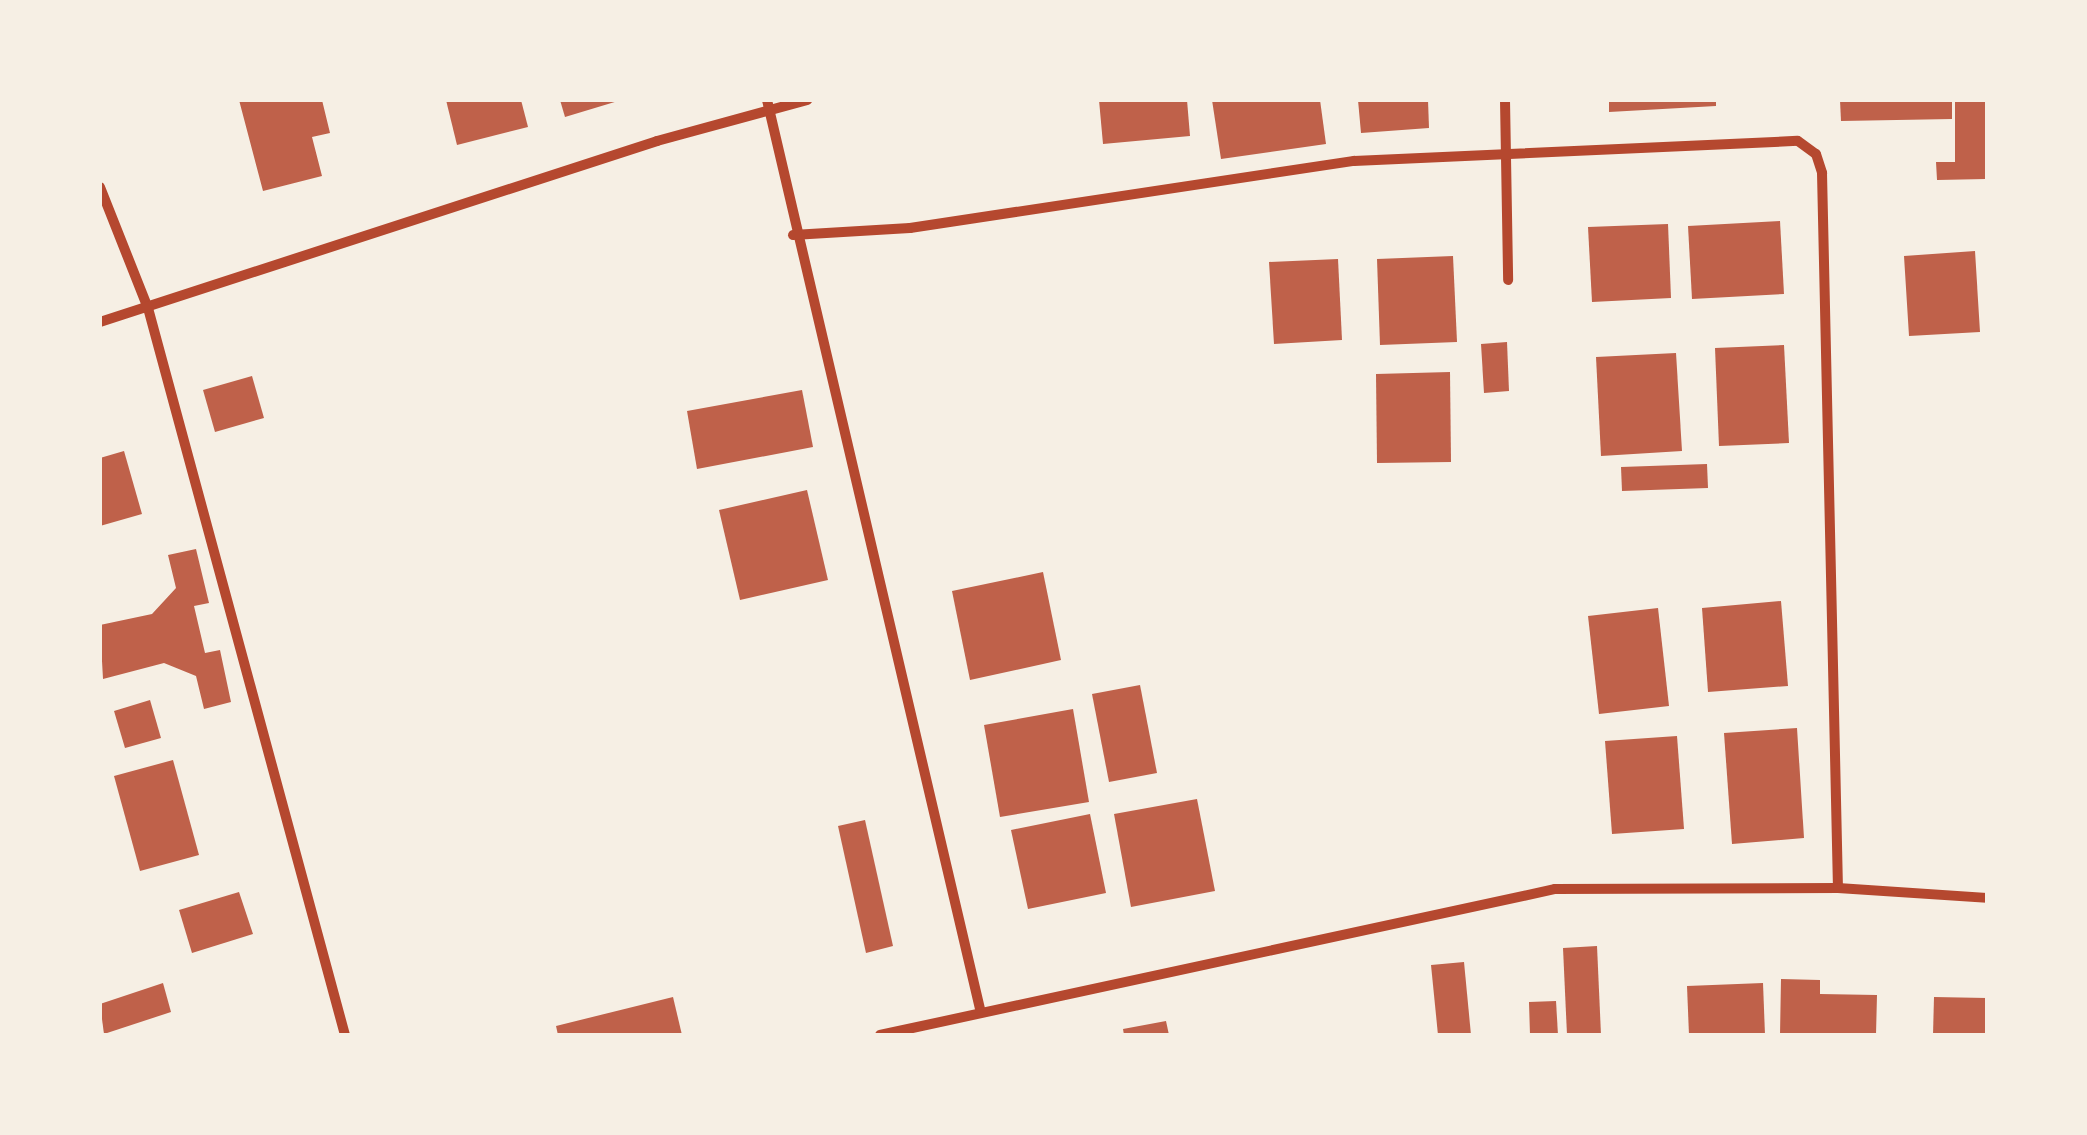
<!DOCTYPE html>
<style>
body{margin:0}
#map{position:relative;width:2087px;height:1135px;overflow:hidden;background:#f6efe4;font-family:Raleway,sans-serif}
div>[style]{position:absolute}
.building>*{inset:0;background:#bf614a}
.minor>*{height:10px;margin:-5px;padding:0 5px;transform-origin:5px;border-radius:5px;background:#b5482f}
span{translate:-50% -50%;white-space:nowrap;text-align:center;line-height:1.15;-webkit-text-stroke:8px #f6efe4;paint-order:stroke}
.frame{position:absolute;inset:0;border:102px solid #f6efe4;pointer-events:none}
</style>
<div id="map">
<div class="building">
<i style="clip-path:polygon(239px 100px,322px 100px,330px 133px,312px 137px,322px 176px,263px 191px)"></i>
<i style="clip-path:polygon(446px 100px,521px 100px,528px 127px,457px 145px)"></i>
<i style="clip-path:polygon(560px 100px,618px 100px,618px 101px,565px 117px)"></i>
<i style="clip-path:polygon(1099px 100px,1187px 100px,1190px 136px,1103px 144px)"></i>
<i style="clip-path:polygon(1212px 100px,1320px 100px,1326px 144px,1221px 159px)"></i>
<i style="clip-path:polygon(1358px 100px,1428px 100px,1429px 128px,1361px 133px)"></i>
<i style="clip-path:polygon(1609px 100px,1716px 100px,1716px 106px,1609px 112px)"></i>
<i style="clip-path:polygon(1840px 100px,1952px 100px,1952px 119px,1841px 121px)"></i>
<i style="clip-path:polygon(1985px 100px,1986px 179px,1937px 180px,1936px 162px,1955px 162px,1955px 101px)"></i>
<i style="clip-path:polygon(1780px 221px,1784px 294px,1692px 299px,1688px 226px)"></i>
<i style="clip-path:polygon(1668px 224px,1671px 298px,1592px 302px,1588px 227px)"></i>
<i style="clip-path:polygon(1975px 251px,1980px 332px,1909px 336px,1904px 256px)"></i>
<i style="clip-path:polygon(1453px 256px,1457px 342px,1380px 345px,1377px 259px)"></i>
<i style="clip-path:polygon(1338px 259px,1342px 340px,1274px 344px,1269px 262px)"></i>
<i style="clip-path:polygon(1507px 342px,1509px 391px,1484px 393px,1481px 344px)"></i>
<i style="clip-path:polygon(1784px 345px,1789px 443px,1719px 446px,1715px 348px)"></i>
<i style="clip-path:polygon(1676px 353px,1682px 451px,1601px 456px,1596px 357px)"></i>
<i style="clip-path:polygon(1450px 372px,1451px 462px,1377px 463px,1376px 374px)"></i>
<i style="clip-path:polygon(252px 376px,264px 418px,215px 432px,203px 390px)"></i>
<i style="clip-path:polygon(802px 390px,813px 447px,697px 469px,687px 411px)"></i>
<i style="clip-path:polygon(124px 451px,142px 514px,100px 526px,100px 458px)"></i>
<i style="clip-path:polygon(1707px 464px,1708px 488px,1622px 491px,1621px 467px)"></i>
<i style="clip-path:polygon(807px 490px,828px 580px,740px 600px,719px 510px)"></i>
<i style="clip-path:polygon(196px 549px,209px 603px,194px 606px,205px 653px,220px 650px,231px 702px,204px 709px,196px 676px,164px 663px,103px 679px,100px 625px,152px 614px,176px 588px,168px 555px)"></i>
<i style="clip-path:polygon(1043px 572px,1061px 660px,970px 680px,952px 591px)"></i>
<i style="clip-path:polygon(1781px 601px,1788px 686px,1708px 692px,1702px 608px)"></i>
<i style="clip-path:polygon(1658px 608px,1669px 706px,1599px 714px,1588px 616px)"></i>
<i style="clip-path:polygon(1140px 685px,1157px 773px,1109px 782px,1092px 694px)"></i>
<i style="clip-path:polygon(150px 700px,161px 738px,125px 748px,114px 711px)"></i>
<i style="clip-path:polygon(1073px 709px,1089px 802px,1000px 817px,984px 725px)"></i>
<i style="clip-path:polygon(1797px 728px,1804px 838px,1732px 844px,1724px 733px)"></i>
<i style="clip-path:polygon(1677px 736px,1684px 829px,1612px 834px,1605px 741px)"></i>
<i style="clip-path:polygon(173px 760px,199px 855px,140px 871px,114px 776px)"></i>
<i style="clip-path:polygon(1197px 799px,1215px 891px,1131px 907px,1114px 814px)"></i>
<i style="clip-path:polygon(1090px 814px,1106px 893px,1028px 909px,1011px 830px)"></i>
<i style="clip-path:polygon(865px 820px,893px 946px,866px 953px,838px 826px)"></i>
<i style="clip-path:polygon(239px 892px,253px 934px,192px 953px,179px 910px)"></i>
<i style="clip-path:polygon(1597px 946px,1601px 1035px,1567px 1035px,1563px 948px)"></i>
<i style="clip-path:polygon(1464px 962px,1471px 1035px,1438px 1035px,1431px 965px)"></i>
<i style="clip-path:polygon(1781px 979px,1820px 980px,1820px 994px,1877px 995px,1876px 1035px,1780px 1035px)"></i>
<i style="clip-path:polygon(163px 983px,171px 1012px,104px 1034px,100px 1004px)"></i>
<i style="clip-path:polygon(1763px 983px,1765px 1035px,1689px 1035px,1687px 986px)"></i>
<i style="clip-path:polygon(673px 997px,682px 1035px,558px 1035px,556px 1026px)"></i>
<i style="clip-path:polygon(1934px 997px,1987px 998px,1987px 1035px,1933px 1035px)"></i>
<i style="clip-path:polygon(1556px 1001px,1558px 1035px,1530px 1035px,1529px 1002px)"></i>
<i style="clip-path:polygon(1166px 1021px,1169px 1035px,1124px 1035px,1123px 1029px)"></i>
</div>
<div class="minor">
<i style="left:767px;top:100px;width:934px;rotate:76.81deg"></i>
<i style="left:1505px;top:100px;width:180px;rotate:89deg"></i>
<i style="left:100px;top:187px;width:130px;rotate:68.4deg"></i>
<i style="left:148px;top:308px;width:753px;rotate:74.84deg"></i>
<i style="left:793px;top:235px;width:117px;rotate:-3.4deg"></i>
<i style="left:910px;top:228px;width:449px;rotate:-8.6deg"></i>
<i style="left:1354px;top:161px;width:444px;rotate:-2.6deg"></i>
<i style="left:1798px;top:141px;width:22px;rotate:36deg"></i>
<i style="left:1816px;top:154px;width:20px;rotate:72deg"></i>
<i style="left:1822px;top:173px;width:715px;rotate:88.72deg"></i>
<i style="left:100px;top:322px;width:586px;rotate:-18deg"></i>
<i style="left:657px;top:141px;width:156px;rotate:-15.3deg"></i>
<i style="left:880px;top:1035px;width:691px;rotate:-12.2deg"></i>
<i style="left:1555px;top:889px;width:283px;rotate:-0.2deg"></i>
<i style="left:1838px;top:888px;width:149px;rotate:3.8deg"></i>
</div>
<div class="frame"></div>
</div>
